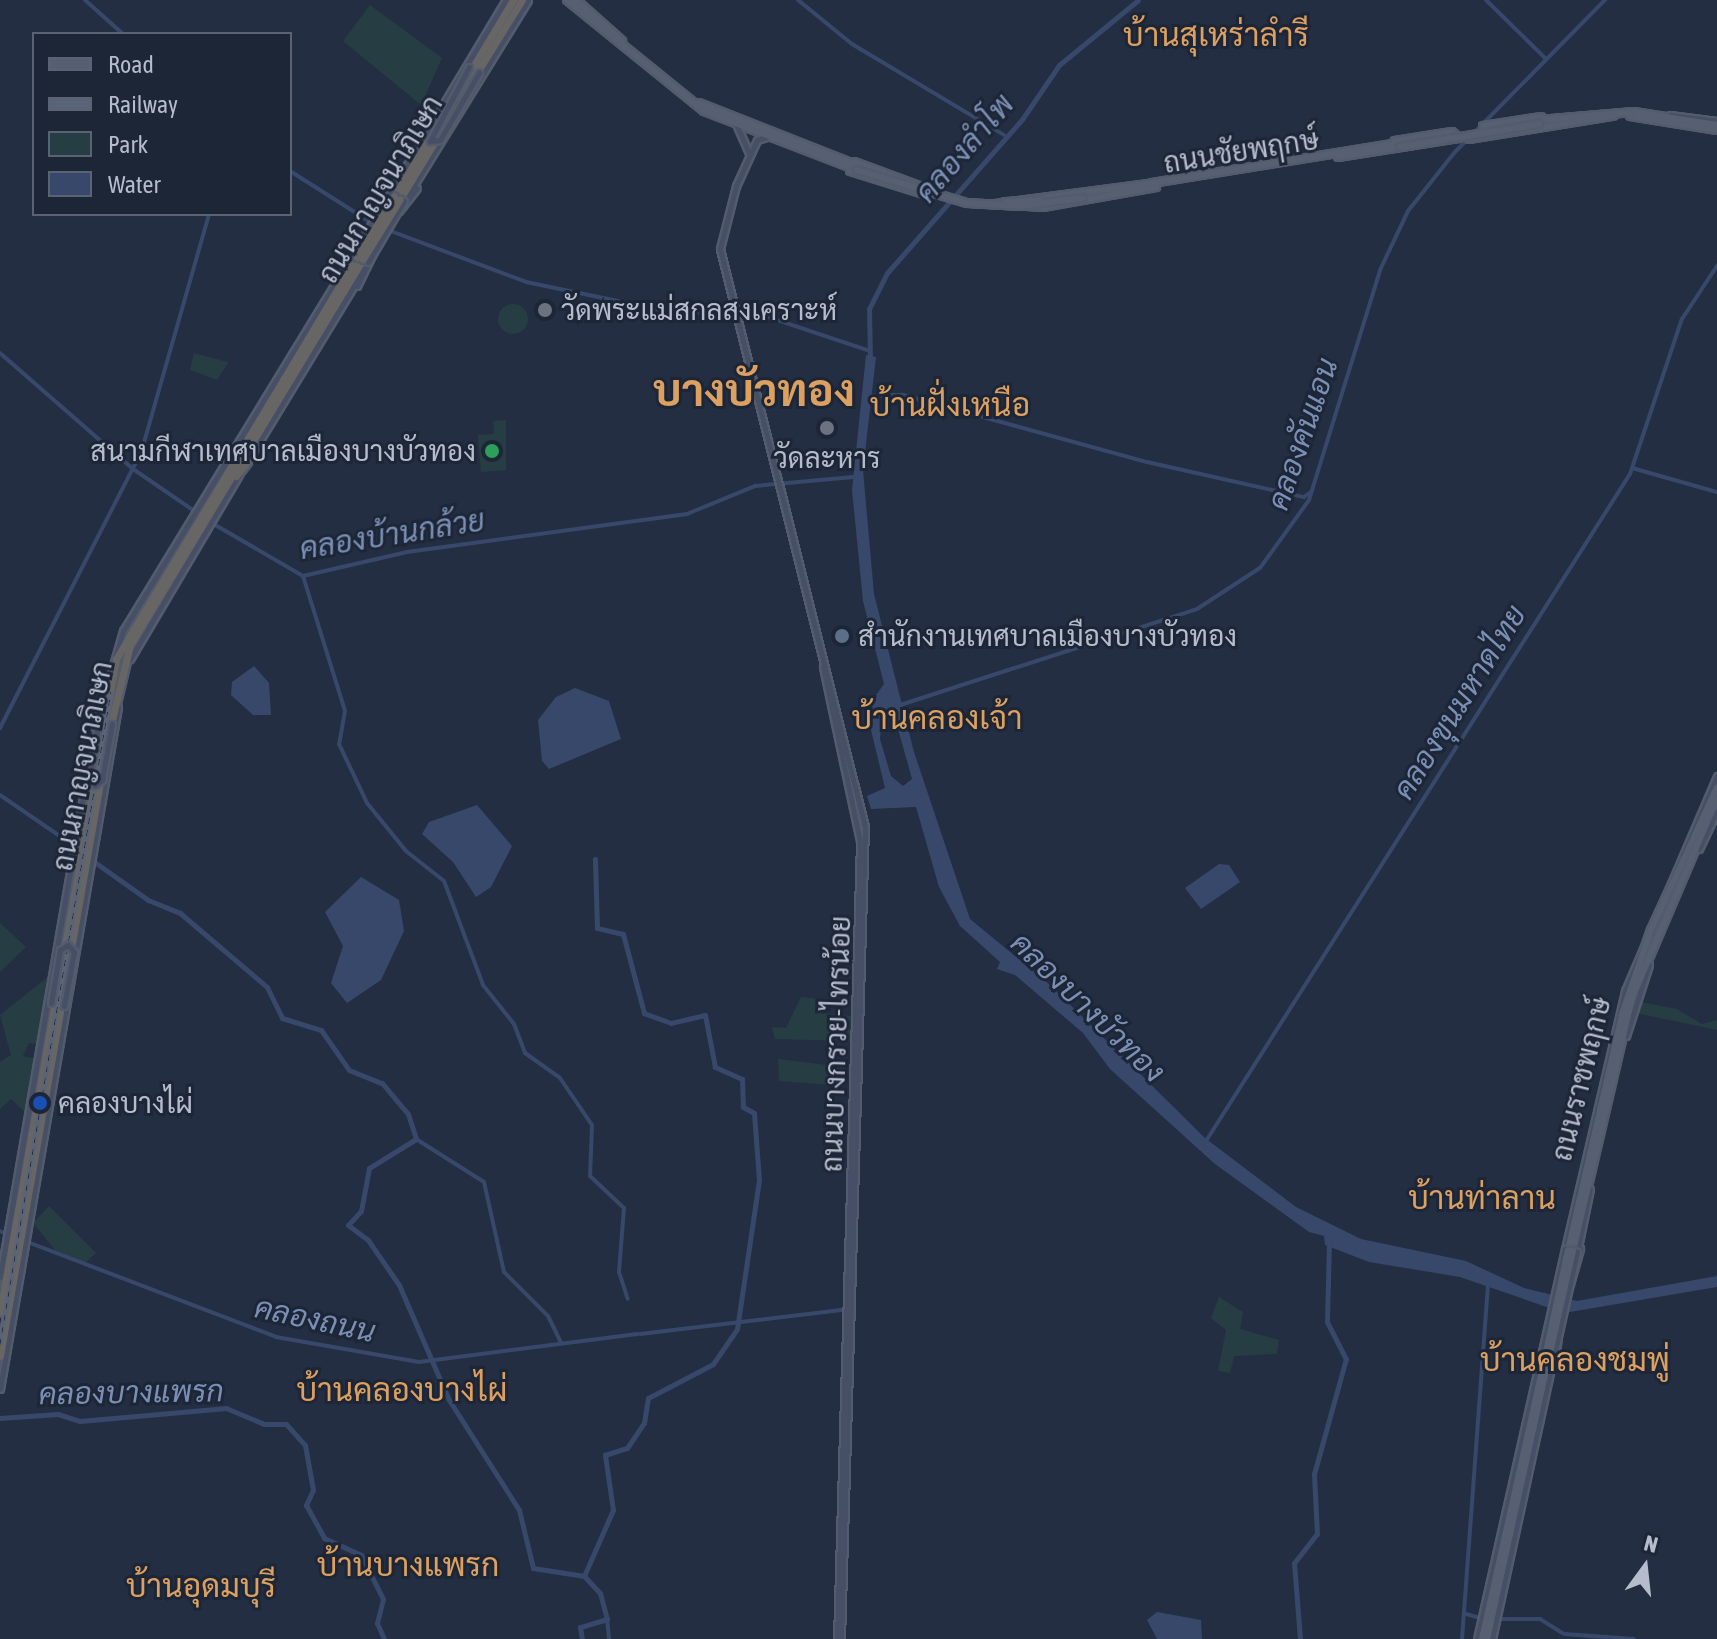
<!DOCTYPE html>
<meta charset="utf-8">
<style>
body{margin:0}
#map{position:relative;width:1717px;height:1639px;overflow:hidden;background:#242e42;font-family:"Asap Condensed",Sarabun,sans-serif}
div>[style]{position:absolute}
.green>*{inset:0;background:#263d43}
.round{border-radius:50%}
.water>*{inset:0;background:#37486a}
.canal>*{height:4px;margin:-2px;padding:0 2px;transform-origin:2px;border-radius:2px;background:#37486a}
.river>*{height:5px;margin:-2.5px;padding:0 2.5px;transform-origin:2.5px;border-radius:2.5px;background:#37486a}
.roads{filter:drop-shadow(2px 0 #535c6c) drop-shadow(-2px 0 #535c6c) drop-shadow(0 2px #535c6c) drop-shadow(0 -2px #535c6c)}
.secondary>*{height:5px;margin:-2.5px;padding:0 2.5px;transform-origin:2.5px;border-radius:2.5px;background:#464f65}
.primary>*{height:6px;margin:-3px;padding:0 3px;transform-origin:3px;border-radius:3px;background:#566072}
.trunk>*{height:7px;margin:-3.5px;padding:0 3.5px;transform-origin:3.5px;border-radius:3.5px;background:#676664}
.rail>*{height:5px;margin-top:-2.5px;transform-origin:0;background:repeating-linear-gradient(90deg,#1d2637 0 6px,#5a6479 0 12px);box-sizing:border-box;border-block:2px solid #5a6479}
.bridges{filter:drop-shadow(2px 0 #535c6c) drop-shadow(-2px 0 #535c6c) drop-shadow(0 2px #535c6c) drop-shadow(0 -2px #535c6c)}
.secondary-bridge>*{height:5px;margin:-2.5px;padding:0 2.5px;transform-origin:2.5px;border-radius:2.5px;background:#464f65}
.primary-bridge>*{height:6px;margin:-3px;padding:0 3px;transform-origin:3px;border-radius:3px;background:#566072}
.trunk-bridge>*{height:7px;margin:-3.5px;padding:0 3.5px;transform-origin:3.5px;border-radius:3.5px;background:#676664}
.dots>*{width:22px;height:22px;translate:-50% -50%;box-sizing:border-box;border:4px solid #1d2637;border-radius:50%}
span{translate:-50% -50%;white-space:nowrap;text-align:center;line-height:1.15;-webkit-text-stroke:6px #1d2637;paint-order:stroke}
.street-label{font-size:28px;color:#b5bccc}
.poi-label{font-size:28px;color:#b5bccc}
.left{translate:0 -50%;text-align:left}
.right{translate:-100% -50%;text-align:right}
.water-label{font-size:30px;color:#7b8fb5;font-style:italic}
.quarter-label{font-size:32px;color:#dca060}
.town-label{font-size:44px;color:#dca060;font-weight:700}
.legend{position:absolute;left:32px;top:32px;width:260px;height:184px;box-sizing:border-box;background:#1d2637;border:2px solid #5a6273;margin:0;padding:10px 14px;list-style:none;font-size:24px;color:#b5bccc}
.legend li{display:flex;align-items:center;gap:16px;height:40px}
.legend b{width:40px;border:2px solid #5a6273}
.north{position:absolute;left:1605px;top:1527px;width:80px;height:80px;-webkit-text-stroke:6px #1d2637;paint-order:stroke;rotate:15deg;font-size:22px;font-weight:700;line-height:32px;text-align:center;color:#b5bccc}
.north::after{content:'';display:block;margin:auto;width:28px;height:36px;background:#b5bccc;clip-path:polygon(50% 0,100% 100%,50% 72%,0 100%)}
</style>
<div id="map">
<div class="green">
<i style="clip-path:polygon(370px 5px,442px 58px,421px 105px,343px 41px)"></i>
<i class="round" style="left:498px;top:304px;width:30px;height:30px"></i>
<i style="clip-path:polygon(194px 353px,228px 362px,228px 363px,217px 380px,190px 370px)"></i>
<i style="clip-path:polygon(506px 420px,506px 470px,481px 472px,478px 435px,494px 434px,493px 421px)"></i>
<i style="clip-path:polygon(0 923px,26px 947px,0 972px)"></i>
<i style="clip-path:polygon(49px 976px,38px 1044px,29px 1043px,23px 1056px,35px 1059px,25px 1112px,11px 1099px,0 1109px,0 1062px,11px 1055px,0 1015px)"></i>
<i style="clip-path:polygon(801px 997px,832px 1000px,818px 1005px,818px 1013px,852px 1016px,851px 1041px,775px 1039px,772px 1027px,786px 1028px)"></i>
<i style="clip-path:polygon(1640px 1002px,1677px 1009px,1702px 1024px,1717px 1020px,1717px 1030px,1636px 1013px)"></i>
<i style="clip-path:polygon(778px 1059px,844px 1067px,844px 1086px,779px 1081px)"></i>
<i style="clip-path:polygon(49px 1206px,96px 1253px,84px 1264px,55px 1250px,33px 1223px)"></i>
<i style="clip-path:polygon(1219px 1297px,1243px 1312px,1240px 1329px,1279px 1340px,1277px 1354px,1234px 1356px,1230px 1373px,1218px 1371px,1226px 1330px,1211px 1318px)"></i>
</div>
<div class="water">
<i style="clip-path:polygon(evenodd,866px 355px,876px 357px,863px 470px,874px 594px,914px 752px,970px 919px,1050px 985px,1205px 1138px,1296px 1207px,1361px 1239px,1466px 1261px,1524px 1288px,1577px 1301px,1717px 1276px,1717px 1287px,1564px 1313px,1460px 1277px,1369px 1262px,1325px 1245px,1324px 1236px,1309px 1232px,1215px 1164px,1110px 1069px,1083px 1033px,1015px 975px,997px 969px,1000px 962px,960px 926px,939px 887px,916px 807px,871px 809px,867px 796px,885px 788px,866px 709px,884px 684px,863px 601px,852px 490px,866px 355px,893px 711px,912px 779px,903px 786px,891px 776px,880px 739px,882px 717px,893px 711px)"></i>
<i style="clip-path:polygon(254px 666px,269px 683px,271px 715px,253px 715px,231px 695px,232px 682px)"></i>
<i style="clip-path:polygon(575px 688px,609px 701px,621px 739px,549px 769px,542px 761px,538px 720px,556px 697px)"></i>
<i style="clip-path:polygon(477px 805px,512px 846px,491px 887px,476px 897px,453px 862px,422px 834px,429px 822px)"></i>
<i style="clip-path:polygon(1219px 864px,1229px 865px,1240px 882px,1201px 909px,1185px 888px)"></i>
<i style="clip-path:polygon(361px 877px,399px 900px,404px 931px,381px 980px,347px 1003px,331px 983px,343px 946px,325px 912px)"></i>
<i style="clip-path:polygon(1157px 1612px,1201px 1620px,1202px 1639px,1157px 1639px,1147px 1620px)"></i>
</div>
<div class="canal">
<i style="left:85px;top:0;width:51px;rotate:41.8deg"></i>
<i style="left:798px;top:0;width:70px;rotate:39.2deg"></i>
<i style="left:852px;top:44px;width:177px;rotate:30.9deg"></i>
<i style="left:1486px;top:0;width:84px;rotate:44.5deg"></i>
<i style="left:290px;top:171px;width:97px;rotate:32.4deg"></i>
<i style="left:388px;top:230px;width:147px;rotate:20.6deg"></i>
<i style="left:526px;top:282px;width:153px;rotate:11.7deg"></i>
<i style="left:676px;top:313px;width:77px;rotate:-0.7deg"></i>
<i style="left:753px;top:312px;width:123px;rotate:18.4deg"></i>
<i style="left:0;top:353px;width:176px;rotate:41.1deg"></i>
<i style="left:133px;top:469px;width:85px;rotate:34.4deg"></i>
<i style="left:867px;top:396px;width:36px;rotate:-2deg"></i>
<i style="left:903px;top:395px;width:253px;rotate:15.4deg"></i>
<i style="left:1147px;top:462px;width:161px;rotate:12.6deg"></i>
<i style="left:1304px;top:497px;width:9px;rotate:-36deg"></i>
<i style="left:1632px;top:468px;width:88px;rotate:15.8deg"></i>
<i style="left:210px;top:522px;width:108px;rotate:30.1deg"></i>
<i style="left:303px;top:576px;width:107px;rotate:-13deg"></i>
<i style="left:407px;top:552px;width:283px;rotate:-7.7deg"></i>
<i style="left:687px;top:514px;width:74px;rotate:-22.4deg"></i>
<i style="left:755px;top:486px;width:99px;rotate:-5.2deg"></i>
<i style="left:303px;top:576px;width:141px;rotate:72.7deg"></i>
<i style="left:345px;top:711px;width:34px;rotate:100deg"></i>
<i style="left:339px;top:744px;width:65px;rotate:64.6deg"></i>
<i style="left:367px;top:803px;width:62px;rotate:50.9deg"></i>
<i style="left:406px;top:851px;width:48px;rotate:38.3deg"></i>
<i style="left:444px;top:881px;width:111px;rotate:69.4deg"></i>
<i style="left:483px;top:985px;width:50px;rotate:51.5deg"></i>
<i style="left:514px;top:1024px;width:31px;rotate:69deg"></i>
<i style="left:525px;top:1053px;width:43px;rotate:35.5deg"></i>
<i style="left:560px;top:1078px;width:57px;rotate:55.8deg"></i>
<i style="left:592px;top:1125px;width:51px;rotate:92.2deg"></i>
<i style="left:590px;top:1176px;width:47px;rotate:43.3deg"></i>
<i style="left:624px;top:1208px;width:64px;rotate:94.5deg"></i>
<i style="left:619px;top:1272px;width:28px;rotate:72deg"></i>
<i style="left:900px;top:705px;width:312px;rotate:-17.9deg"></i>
<i style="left:1197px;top:609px;width:75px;rotate:-33.1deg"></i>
<i style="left:1260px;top:568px;width:84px;rotate:-54.2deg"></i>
<i style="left:1309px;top:500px;width:241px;rotate:-72.8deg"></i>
<i style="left:1380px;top:270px;width:65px;rotate:-64.6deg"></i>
<i style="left:1408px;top:211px;width:75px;rotate:-51.5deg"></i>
<i style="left:1455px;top:152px;width:214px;rotate:-45.4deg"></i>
<i style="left:0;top:728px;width:309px;rotate:-62.9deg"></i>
<i style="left:141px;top:453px;width:248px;rotate:-74.1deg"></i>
<i style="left:0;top:795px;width:81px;rotate:34.5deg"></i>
<i style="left:416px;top:1139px;width:80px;rotate:32.3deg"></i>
<i style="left:484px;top:1182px;width:92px;rotate:77.5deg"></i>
<i style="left:504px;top:1272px;width:62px;rotate:45deg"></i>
<i style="left:548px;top:1316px;width:30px;rotate:64deg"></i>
<i style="left:1206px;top:1141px;width:790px;rotate:-57.56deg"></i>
<i style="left:1630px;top:474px;width:163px;rotate:-71.5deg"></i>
<i style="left:1682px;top:319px;width:64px;rotate:-56.6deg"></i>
<i style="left:0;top:1231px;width:11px;rotate:22deg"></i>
<i style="left:25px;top:1241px;width:269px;rotate:20.9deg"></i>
<i style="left:276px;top:1337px;width:145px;rotate:9.9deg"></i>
<i style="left:419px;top:1362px;width:220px;rotate:-7.3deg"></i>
<i style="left:640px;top:1334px;width:203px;rotate:-6.8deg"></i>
<i style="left:1466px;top:1614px;width:18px;rotate:16deg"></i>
<i style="left:607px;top:1619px;width:20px;rotate:84deg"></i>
<i style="left:1495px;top:1619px;width:45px"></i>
<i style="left:1540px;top:1619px;width:28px;rotate:32deg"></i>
<i style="left:1564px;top:1634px;width:70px;rotate:4.1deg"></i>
<i style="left:1462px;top:1639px;width:357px;rotate:-85.8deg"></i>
</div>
<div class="river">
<i style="left:870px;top:360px;width:51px;rotate:-91.1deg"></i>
<i style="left:869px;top:309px;width:40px;rotate:-63.4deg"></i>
<i style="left:887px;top:273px;width:206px;rotate:-48.7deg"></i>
<i style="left:1023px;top:118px;width:64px;rotate:-55.8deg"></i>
<i style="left:1059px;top:65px;width:102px;rotate:-39.4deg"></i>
<i style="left:89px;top:858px;width:72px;rotate:35.4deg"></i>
<i style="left:148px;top:900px;width:35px;rotate:22deg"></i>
<i style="left:180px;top:913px;width:114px;rotate:40.4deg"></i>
<i style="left:267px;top:987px;width:34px;rotate:64deg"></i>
<i style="left:282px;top:1018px;width:41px;rotate:17.1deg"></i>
<i style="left:321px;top:1030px;width:49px;rotate:55deg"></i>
<i style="left:349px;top:1070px;width:35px;rotate:22deg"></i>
<i style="left:382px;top:1083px;width:40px;rotate:50deg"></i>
<i style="left:408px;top:1114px;width:26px;rotate:72deg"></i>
<i style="left:416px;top:1139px;width:55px;rotate:148.3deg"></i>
<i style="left:369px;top:1168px;width:44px;rotate:100.5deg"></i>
<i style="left:361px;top:1211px;width:19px;rotate:133deg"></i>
<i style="left:348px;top:1225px;width:25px;rotate:37deg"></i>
<i style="left:368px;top:1240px;width:55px;rotate:55.4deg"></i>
<i style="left:399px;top:1285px;width:125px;rotate:66.5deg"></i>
<i style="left:449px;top:1400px;width:130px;rotate:57.5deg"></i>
<i style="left:519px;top:1510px;width:60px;rotate:76.4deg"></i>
<i style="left:533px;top:1568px;width:52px;rotate:8.9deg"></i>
<i style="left:584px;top:1576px;width:23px;rotate:47deg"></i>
<i style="left:600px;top:1593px;width:27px;rotate:75deg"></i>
<i style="left:607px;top:1619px;width:28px;rotate:163deg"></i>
<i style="left:580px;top:1627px;width:12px;rotate:81deg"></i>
<i style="left:0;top:1418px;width:58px;rotate:-3.9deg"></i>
<i style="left:58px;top:1414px;width:23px;rotate:18deg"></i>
<i style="left:80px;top:1421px;width:147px;rotate:-5.1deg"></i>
<i style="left:226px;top:1408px;width:41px;rotate:22.8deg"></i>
<i style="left:264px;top:1424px;width:22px"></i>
<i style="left:286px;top:1424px;width:28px;rotate:48deg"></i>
<i style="left:305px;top:1445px;width:46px;rotate:79.9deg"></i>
<i style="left:313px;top:1490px;width:17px;rotate:115deg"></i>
<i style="left:306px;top:1505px;width:38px;rotate:61deg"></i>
<i style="left:324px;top:1538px;width:41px;rotate:24.7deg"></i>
<i style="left:361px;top:1555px;width:49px;rotate:63.4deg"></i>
<i style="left:383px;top:1599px;width:25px;rotate:104deg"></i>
<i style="left:377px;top:1623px;width:17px;rotate:66deg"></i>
<i style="left:584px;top:1576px;width:72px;rotate:-66.3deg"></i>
<i style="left:613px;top:1510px;width:56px;rotate:-98.3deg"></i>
<i style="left:605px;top:1455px;width:23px;rotate:-18deg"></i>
<i style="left:627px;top:1448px;width:30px;rotate:-56deg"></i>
<i style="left:644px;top:1423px;width:25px;rotate:-81deg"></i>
<i style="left:648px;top:1398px;width:73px;rotate:-27.6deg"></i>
<i style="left:713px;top:1364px;width:42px;rotate:-55.6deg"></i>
<i style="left:737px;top:1329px;width:151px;rotate:-81.6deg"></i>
<i style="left:759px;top:1180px;width:67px;rotate:-94.3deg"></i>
<i style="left:754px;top:1113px;width:13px;rotate:-151deg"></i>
<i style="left:743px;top:1107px;width:28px;rotate:-92deg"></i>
<i style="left:742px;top:1079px;width:30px;rotate:-156deg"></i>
<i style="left:715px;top:1067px;width:53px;rotate:-100.9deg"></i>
<i style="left:705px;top:1015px;width:35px;rotate:167deg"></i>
<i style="left:671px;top:1023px;width:29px;rotate:-160deg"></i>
<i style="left:644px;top:1013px;width:82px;rotate:-104.9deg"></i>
<i style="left:623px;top:934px;width:27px;rotate:-167deg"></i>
<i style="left:597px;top:928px;width:69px;rotate:-91.7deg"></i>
<i style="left:1300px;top:1639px;width:76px;rotate:-94.5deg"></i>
<i style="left:1294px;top:1563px;width:37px;rotate:-52deg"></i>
<i style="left:1317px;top:1534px;width:60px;rotate:-92.9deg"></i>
<i style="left:1314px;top:1474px;width:119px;rotate:-74.5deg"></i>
<i style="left:1346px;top:1359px;width:42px;rotate:-117.2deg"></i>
<i style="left:1327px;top:1322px;width:81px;rotate:-88.6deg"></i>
</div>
<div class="roads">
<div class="secondary">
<i style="left:1670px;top:115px;width:47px;rotate:7.3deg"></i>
<i style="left:737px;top:126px;width:30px;rotate:66deg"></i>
<i style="left:766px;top:137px;width:9px;rotate:162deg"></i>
<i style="left:757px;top:140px;width:51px;rotate:114.5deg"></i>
<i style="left:736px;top:186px;width:65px;rotate:104.3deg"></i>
<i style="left:720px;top:249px;width:596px;rotate:75.92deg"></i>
<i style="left:865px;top:827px;width:812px;rotate:91.69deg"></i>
<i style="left:390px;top:193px;width:225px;rotate:-59deg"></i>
<i style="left:404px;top:201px;width:236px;rotate:-58.3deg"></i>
<i style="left:399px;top:211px;width:29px;rotate:-52deg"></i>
<i style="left:357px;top:286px;width:43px;rotate:-64deg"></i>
<i style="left:246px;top:463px;width:235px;rotate:-58.7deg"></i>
<i style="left:130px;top:659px;width:214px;rotate:-59.4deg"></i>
<i style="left:823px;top:667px;width:178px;rotate:78deg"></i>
<i style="left:860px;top:841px;width:798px;rotate:91.65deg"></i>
<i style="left:95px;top:728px;width:101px;rotate:-73.9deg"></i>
<i style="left:123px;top:631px;width:442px;rotate:-58.6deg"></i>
<i style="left:1699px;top:849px;width:42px;rotate:-64.7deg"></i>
<i style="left:1626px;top:1036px;width:75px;rotate:-72.1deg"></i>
<i style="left:1565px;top:1249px;width:265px;rotate:-76.9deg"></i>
<i style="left:1625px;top:991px;width:234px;rotate:-66.8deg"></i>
<i style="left:1577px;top:1252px;width:64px;rotate:-78.3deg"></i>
<i style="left:0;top:1277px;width:523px;rotate:-80.2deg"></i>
<i style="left:1570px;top:1284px;width:37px;rotate:-74deg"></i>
<i style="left:1555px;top:1364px;width:39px;rotate:-84deg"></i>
<i style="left:0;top:1389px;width:692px;rotate:-80.18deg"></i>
<i style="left:1477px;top:1639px;width:290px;rotate:-77.3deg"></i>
<i style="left:1492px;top:1639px;width:287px;rotate:-77.7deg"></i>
</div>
<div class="primary">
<i style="left:567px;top:0;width:176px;rotate:39deg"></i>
<i style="left:704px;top:111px;width:164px;rotate:21.1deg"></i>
<i style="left:576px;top:0;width:62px;rotate:41.7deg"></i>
<i style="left:699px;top:103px;width:169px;rotate:21.5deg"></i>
<i style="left:1630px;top:116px;width:88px;rotate:9.1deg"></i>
<i style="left:1539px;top:120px;width:95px;rotate:-4.8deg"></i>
<i style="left:1634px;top:112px;width:84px;rotate:8.9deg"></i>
<i style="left:1483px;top:126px;width:59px;rotate:-8.8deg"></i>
<i style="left:1469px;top:139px;width:146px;rotate:-9.1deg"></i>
<i style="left:1338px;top:157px;width:122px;rotate:-8.9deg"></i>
<i style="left:1459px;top:138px;width:9px;rotate:-139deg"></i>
<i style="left:1452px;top:132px;width:58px;rotate:171deg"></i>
<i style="left:850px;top:171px;width:77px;rotate:17.3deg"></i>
<i style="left:924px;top:194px;width:7px;rotate:-106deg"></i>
<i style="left:922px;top:187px;width:72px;rotate:-159.8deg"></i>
<i style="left:1152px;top:183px;width:250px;rotate:-9.2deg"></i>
<i style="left:1156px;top:183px;width:162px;rotate:172.6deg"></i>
<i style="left:995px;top:204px;width:48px;rotate:3.6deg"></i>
<i style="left:1043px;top:207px;width:115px;rotate:-10deg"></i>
<i style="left:1568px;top:1250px;width:242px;rotate:-77.1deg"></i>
<i style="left:1622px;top:1014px;width:89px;rotate:-71deg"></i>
<i style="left:1651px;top:930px;width:157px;rotate:-65.2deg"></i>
<i style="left:1573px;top:1251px;width:260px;rotate:-76.9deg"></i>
<i style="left:1632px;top:998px;width:216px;rotate:-66.9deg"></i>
<i style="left:1482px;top:1639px;width:289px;rotate:-77.4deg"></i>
<i style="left:1487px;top:1639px;width:288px;rotate:-77.6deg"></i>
</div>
<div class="trunk">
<i style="left:475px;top:76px;width:89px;rotate:-58.3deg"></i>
<i style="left:462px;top:85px;width:99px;rotate:-59deg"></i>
<i style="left:394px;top:196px;width:70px;rotate:-58.3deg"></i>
<i style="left:400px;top:199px;width:127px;rotate:-58.8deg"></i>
<i style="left:236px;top:476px;width:18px;rotate:-52deg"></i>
<i style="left:105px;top:749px;width:107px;rotate:-76.5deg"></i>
<i style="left:130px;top:645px;width:451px;rotate:-58.9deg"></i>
<i style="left:0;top:1312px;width:663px;rotate:-79.93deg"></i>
<i style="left:116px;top:659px;width:469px;rotate:-59.1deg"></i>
<i style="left:0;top:1356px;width:588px;rotate:-80.1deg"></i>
</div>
</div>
<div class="rail">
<i style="left:0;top:1344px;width:662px;rotate:-80.35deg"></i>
</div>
<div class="bridges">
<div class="secondary-bridge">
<i style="left:469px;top:67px;width:84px;rotate:117.8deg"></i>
<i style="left:430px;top:141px;width:10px;rotate:-6deg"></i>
<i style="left:440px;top:140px;width:78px;rotate:-59.8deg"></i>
<i style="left:353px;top:254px;width:71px;rotate:-58.8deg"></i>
<i style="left:368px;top:262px;width:71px;rotate:-59.5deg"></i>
<i style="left:98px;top:725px;width:55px;rotate:99.5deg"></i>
<i style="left:89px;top:779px;width:8px;rotate:45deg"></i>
<i style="left:95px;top:785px;width:9px;rotate:-36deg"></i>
<i style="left:102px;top:780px;width:57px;rotate:-79.9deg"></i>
<i style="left:51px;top:1003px;width:54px;rotate:-80.4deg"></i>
<i style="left:60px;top:950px;width:9px;rotate:-32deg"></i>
<i style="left:68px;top:945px;width:9px;rotate:49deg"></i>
<i style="left:74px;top:952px;width:55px;rotate:100.5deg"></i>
<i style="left:1541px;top:1356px;width:110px;rotate:-77.4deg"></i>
<i style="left:1553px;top:1359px;width:110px;rotate:-77.4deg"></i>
</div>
<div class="primary-bridge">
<i style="left:1400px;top:147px;width:141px;rotate:-9.4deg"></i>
<i style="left:857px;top:170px;width:115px;rotate:16.7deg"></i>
<i style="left:967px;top:203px;width:53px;rotate:3.2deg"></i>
<i style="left:1020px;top:206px;width:63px;rotate:-7.4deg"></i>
<i style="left:1005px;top:202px;width:36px;rotate:-2deg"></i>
<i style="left:1545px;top:1357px;width:109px;rotate:-77.9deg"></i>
<i style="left:1549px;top:1358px;width:110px;rotate:-77.4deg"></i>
</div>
<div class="trunk-bridge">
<i style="left:357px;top:257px;width:71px;rotate:-58.8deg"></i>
<i style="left:363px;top:259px;width:70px;rotate:-58.3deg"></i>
</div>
</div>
<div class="dots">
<i style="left:545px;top:310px;background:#6b7280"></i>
<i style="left:827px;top:428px;background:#6b7280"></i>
<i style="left:492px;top:451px;background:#2e9e5b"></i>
<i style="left:842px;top:636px;background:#5c6f8a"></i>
<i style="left:40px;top:1103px;background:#1a4fb4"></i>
</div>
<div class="street-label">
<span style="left:1241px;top:151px;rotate:-9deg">ถนนชัยพฤกษ์</span>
<span style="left:380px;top:189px;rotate:-59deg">ถนนกาญจนาภิเษก</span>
<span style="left:82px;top:766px;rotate:-79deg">ถนนกาญจนาภิเษก</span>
<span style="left:836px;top:1044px;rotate:-88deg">ถนนบางกรวย-ไทรน้อย</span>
<span style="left:1581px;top:1079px;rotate:-76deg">ถนนราชพฤกษ์</span>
</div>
<div class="poi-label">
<span class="left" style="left:561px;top:310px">วัดพระแม่สกลสงเคราะห์</span>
<span class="right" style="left:476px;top:451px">สนามกีฬาเทศบาลเมืองบางบัวทอง</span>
<span style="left:827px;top:458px">วัดละหาร</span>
<span class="left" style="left:858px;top:636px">สำนักงานเทศบาลเมืองบางบัวทอง</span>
<span class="left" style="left:58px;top:1103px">คลองบางไผ่</span>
</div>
<div class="water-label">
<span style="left:964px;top:148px;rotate:-49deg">คลองลำโพ</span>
<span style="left:1302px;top:434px;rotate:-71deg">คลองคันแอน</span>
<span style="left:392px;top:534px;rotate:-9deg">คลองบ้านกล้วย</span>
<span style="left:1459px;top:702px;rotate:-58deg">คลองขุนมหาดไทย</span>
<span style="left:1088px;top:1007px;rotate:44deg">คลองบางบัวทอง</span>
<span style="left:315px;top:1319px;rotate:12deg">คลองถนน</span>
<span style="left:131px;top:1392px;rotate:-1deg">คลองบางแพรก</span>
</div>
<div class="quarter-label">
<span style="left:1216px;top:35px">บ้านสุเหร่าลำรี</span>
<span style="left:950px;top:405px">บ้านฝั่งเหนือ</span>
<span style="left:937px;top:718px">บ้านคลองเจ้า</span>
<span style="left:1482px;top:1198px">บ้านท่าลาน</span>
<span style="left:1575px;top:1360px">บ้านคลองชมพู่</span>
<span style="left:402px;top:1390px">บ้านคลองบางไผ่</span>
<span style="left:408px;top:1565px">บ้านบางแพรก</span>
<span style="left:201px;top:1586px">บ้านอุดมบุรี</span>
</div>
<div class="town-label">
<span style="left:754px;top:390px">บางบัวทอง</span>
</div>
<ul class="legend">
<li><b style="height:10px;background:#566072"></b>Road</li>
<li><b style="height:10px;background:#5a6479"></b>Railway</li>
<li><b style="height:22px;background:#263d43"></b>Park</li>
<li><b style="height:22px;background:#37486a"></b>Water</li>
</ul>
<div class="north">N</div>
</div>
